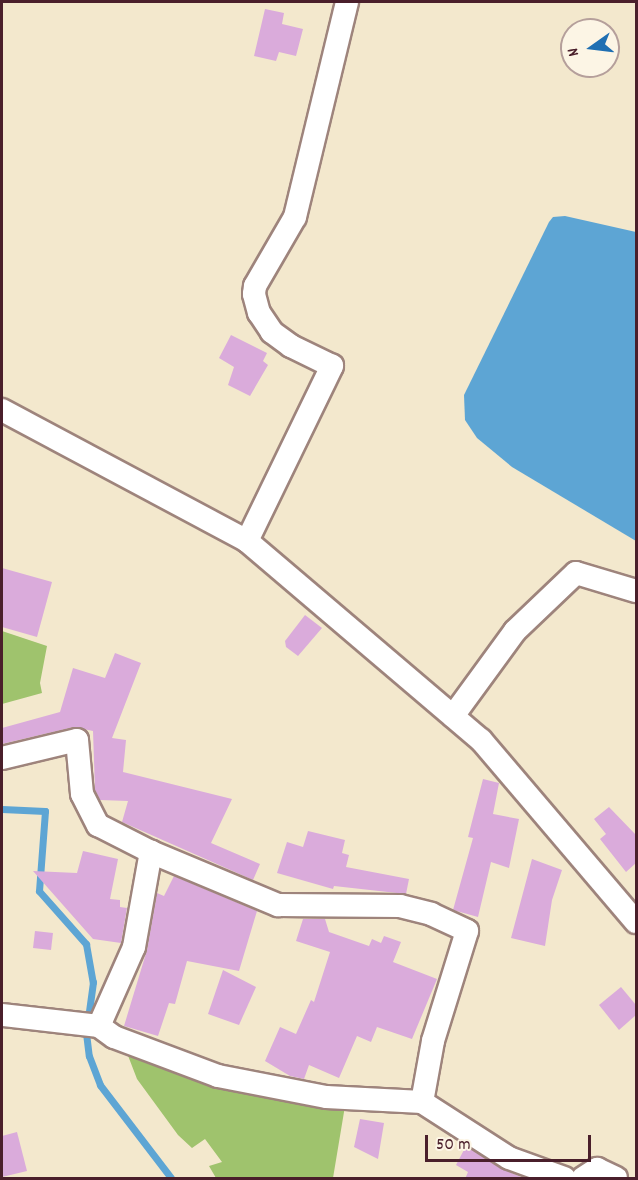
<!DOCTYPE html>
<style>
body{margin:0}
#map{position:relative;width:638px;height:1180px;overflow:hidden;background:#f3e8cd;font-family:Dekko,sans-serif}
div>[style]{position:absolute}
.green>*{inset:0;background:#9fc36d}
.water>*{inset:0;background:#5da5d4}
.stream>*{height:7px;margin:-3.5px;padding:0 3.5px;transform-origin:3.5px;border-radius:3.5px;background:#5da5d4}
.building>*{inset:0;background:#daabdb}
.roads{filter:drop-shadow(2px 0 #9e847c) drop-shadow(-2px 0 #9e847c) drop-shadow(0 2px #9e847c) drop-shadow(0 -2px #9e847c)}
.minor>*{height:22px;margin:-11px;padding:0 11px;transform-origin:11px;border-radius:11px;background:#fff}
span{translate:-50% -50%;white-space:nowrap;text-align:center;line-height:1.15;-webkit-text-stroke:4.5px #fcf5e5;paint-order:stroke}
.frame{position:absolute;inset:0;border:3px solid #4a1f2b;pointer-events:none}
.north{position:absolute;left:560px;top:18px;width:60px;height:60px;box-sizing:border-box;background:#fcf5e5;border:2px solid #b59f9b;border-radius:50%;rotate:256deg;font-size:16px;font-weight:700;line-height:24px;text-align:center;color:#4a1f2b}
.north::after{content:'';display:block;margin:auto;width:21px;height:27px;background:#1f6fb2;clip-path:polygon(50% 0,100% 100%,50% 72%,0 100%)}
.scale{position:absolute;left:425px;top:1135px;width:166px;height:27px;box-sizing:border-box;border:3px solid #4a1f2b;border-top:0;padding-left:8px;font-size:18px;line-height:21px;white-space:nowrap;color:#4a1f2b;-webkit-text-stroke:4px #fcf5e5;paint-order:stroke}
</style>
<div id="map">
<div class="green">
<i style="clip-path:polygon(2px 631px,47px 646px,40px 683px,42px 693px,2px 704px)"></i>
<i style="clip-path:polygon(127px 1053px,346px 1100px,333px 1178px,216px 1178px,209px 1166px,222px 1162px,205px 1139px,192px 1148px,178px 1135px,137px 1079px)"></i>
</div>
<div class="water">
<i style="clip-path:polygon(565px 216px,636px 232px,636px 541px,512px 467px,477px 438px,465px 420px,464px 395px,549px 222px,553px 217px)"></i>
</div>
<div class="stream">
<i style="left:2px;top:809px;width:43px;rotate:2.7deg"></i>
<i style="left:45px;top:811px;width:80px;rotate:94.3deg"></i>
<i style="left:39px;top:891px;width:71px;rotate:48.4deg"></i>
<i style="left:86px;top:944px;width:39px;rotate:80deg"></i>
<i style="left:93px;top:982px;width:51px;rotate:97.8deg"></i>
<i style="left:86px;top:1033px;width:23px;rotate:83deg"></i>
<i style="left:89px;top:1056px;width:31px;rotate:69deg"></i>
<i style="left:100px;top:1085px;width:117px;rotate:52.6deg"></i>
</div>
<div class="building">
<i style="clip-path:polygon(265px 9px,284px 13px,282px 24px,303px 29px,296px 56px,279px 52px,276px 61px,254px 56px)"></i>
<i style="clip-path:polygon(231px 335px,267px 353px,263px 361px,268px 365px,250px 396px,228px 385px,234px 367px,219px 358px)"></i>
<i style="clip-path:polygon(2px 568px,52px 582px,37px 637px,2px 627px)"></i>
<i style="clip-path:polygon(305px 615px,322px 628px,298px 656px,286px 647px,285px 641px)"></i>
<i style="clip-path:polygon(115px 653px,141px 663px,112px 738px,126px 740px,123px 772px,232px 799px,211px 843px,260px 864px,253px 880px,122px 822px,128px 801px,100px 800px,95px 790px,93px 731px,74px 727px,2px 744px,2px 728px,60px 712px,73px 668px,105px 678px)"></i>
<i style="clip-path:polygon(483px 779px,499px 783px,493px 814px,519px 819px,509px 868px,491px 862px,478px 917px,453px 910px,473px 838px,468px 837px)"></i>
<i style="clip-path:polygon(609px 807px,636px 835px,636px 863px,626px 872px,600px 839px,606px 834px,594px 819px)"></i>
<i style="clip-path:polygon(308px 831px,345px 840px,342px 853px,349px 855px,346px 867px,409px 879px,406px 894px,334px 886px,333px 889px,277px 873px,287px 842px,303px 847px)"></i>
<i style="clip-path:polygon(83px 851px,118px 859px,110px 899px,120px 900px,120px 907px,127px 908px,121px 943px,93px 939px,33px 871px,77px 873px)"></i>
<i style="clip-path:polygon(532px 859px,562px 870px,552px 900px,545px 946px,511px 938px)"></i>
<i style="clip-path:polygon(174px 876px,257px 911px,239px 971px,187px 961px,175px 1004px,169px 1003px,158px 1036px,124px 1026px,147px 950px,157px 893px,164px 896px)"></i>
<i style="clip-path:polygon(303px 919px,325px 919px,329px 932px,369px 946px,372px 939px,381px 943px,384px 936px,401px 942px,393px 962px,437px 979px,412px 1039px,377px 1027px,371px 1042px,357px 1036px,339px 1078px,309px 1065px,304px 1079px,290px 1076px,265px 1061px,280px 1027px,296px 1034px,311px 1000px,314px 1002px,330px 952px,296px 941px)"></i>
<i style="clip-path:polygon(35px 931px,53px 933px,51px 950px,33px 948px)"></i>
<i style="clip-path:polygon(223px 970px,256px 987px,239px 1025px,208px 1014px)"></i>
<i style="clip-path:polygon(621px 987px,636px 1005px,636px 1015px,619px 1030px,599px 1005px)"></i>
<i style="clip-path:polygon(360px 1119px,384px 1123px,378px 1159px,354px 1147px)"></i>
<i style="clip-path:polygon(17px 1132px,27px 1171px,2px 1177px,2px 1136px)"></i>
<i style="clip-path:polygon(466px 1146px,502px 1169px,526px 1179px,465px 1179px,468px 1172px,456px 1165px)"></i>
</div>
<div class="roads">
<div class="minor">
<i style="left:2px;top:410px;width:278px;rotate:28.1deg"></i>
<i style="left:247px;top:541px;width:307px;rotate:40.4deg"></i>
<i style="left:481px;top:740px;width:239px;rotate:49.6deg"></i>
<i style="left:247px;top:541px;width:195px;rotate:-64.1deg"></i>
<i style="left:332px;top:366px;width:46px;rotate:-154deg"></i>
<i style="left:291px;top:346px;width:24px;rotate:-144deg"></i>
<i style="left:272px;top:332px;width:23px;rotate:-124deg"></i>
<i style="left:259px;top:313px;width:20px;rotate:-105deg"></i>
<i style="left:254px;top:294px;width:8px;rotate:-83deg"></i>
<i style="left:255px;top:286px;width:80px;rotate:-59.9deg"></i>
<i style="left:295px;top:217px;width:221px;rotate:-76.4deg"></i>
<i style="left:453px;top:716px;width:105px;rotate:-53.9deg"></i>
<i style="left:515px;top:631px;width:84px;rotate:-43.6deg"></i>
<i style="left:576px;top:573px;width:63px;rotate:16.7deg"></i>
<i style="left:2px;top:758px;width:77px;rotate:-13.5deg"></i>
<i style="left:77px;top:740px;width:54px;rotate:84.7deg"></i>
<i style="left:82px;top:794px;width:35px;rotate:63deg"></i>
<i style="left:98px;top:825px;width:59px;rotate:27deg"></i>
<i style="left:151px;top:852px;width:138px;rotate:22.7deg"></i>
<i style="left:278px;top:905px;width:122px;rotate:0.5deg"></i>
<i style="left:400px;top:906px;width:32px;rotate:14deg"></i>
<i style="left:431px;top:914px;width:40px;rotate:25deg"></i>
<i style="left:467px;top:931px;width:115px;rotate:107.2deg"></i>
<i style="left:433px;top:1041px;width:62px;rotate:100.2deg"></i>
<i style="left:422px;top:1102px;width:96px;rotate:-177deg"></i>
<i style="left:326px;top:1097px;width:110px;rotate:-169deg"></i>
<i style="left:218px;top:1076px;width:111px;rotate:-159.4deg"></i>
<i style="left:114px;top:1037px;width:19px;rotate:-144deg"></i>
<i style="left:99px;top:1026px;width:98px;rotate:-173.5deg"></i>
<i style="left:99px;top:1026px;width:86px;rotate:-66.1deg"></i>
<i style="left:134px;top:947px;width:97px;rotate:-79.9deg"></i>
<i style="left:422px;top:1102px;width:103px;rotate:32.8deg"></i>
<i style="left:509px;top:1158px;width:59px;rotate:20deg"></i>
<i style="left:583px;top:1178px;width:17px;rotate:-33deg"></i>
<i style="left:597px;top:1169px;width:21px;rotate:25deg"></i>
</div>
</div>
<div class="frame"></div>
<div class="north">N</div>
<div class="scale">50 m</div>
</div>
